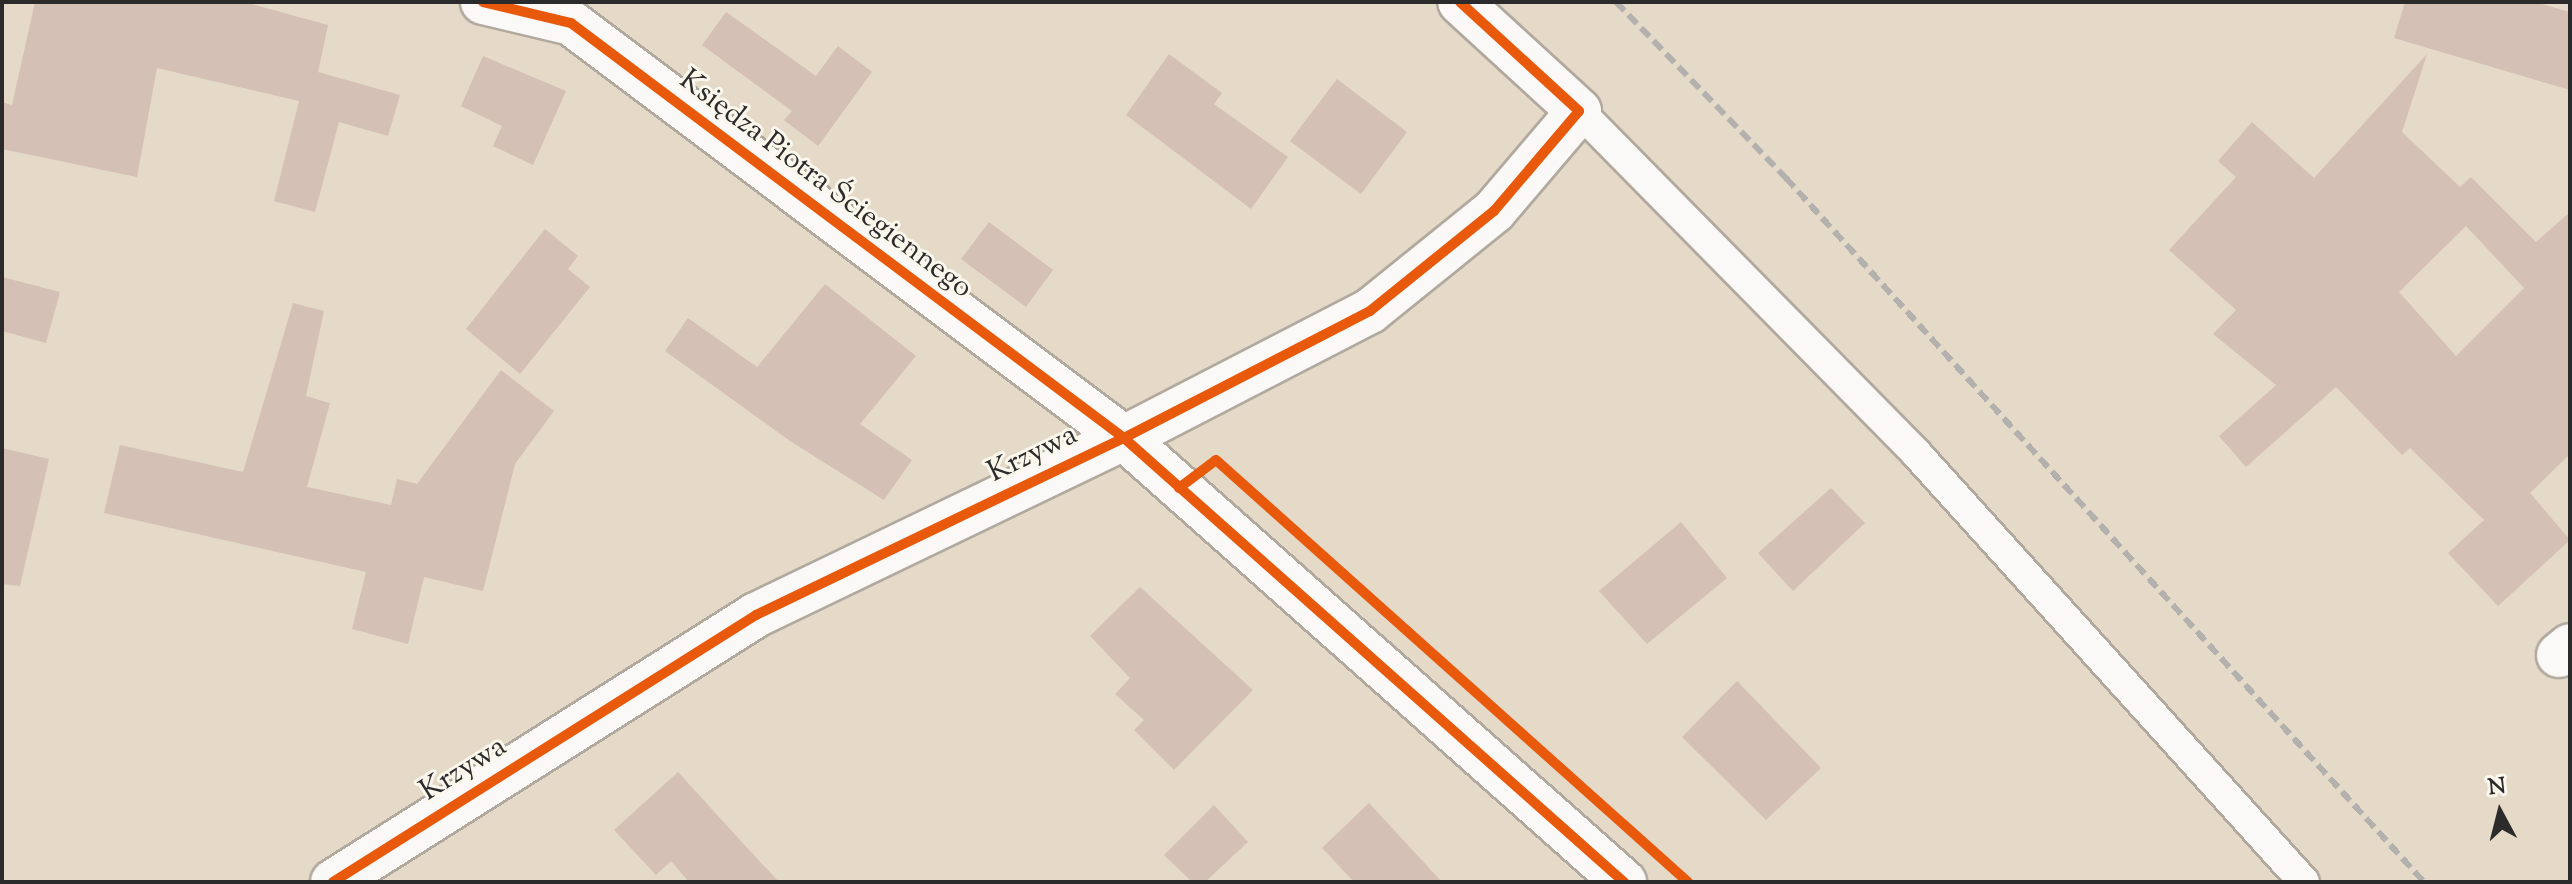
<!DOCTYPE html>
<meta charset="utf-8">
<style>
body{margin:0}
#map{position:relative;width:2572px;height:884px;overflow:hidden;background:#e5d9c8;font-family:"Sorts Mill Goudy",serif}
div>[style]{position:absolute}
.building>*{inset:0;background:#d4c0b5}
.roads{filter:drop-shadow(2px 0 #b1a99e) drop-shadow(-2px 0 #b1a99e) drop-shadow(0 2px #b1a99e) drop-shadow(0 -2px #b1a99e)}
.lane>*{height:30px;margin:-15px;padding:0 15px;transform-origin:15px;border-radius:15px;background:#fbf9f7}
.street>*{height:44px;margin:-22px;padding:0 22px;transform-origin:22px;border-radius:22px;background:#fbf9f7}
.rail>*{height:6px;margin-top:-3px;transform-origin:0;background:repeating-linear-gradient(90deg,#b3b1ae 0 12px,transparent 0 18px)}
.cycleway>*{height:10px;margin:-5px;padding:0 5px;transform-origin:5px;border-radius:5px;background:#e8590c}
span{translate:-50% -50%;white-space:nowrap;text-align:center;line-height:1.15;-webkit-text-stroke:6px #fbf7ec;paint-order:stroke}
.street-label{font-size:30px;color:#2b2b2b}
.frame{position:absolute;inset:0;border:4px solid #2b2b2b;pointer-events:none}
.north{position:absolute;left:2460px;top:772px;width:80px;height:80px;-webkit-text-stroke:6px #fbf7ec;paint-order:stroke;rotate:353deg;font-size:22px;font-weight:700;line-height:32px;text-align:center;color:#2b2b2b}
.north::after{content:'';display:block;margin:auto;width:28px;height:36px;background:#2b2b2b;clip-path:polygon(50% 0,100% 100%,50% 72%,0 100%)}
</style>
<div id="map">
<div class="building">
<i style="clip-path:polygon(35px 2px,244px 2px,328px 25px,318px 72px,400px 95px,388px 136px,339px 122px,315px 212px,274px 201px,299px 101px,157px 68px,137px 177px,2px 149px,2px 102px,12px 105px)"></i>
<i style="clip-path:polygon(2405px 2px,2535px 2px,2570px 12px,2570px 90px,2394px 38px)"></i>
<i style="clip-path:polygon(726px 12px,816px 76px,838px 46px,872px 72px,818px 146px,784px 120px,792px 111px,702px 45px)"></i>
<i style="clip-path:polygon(1169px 54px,1222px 93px,1214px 104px,1288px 157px,1251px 209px,1126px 115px)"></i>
<i style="clip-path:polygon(evenodd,2427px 54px,2402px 132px,2460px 187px,2471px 177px,2536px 242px,2570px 212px,2570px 454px,2530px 493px,2570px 540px,2498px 606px,2448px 553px,2484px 520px,2410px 448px,2402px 455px,2336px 387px,2246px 467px,2219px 436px,2276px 385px,2213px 334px,2236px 310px,2169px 250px,2236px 177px,2218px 161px,2252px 122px,2314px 178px,2427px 54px,2466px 226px,2524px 288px,2456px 356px,2399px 292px,2466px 226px)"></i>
<i style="clip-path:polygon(483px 56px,566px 91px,533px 165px,493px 146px,502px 126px,461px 106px)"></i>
<i style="clip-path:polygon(1337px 79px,1407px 132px,1361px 194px,1290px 141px)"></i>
<i style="clip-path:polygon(989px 222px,1053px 270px,1026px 307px,961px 259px)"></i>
<i style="clip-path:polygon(545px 229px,578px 256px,568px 269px,590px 287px,520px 374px,466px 329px)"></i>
<i style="clip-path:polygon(2px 277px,60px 292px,46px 343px,2px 331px)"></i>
<i style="clip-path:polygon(825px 284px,916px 356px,860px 424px,912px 460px,884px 500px,790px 441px,665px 351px,688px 318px,757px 367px)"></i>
<i style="clip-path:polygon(293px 303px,324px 311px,306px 396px,330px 403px,307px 487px,391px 505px,397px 479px,417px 484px,501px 370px,554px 411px,515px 464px,483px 591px,424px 577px,408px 644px,352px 629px,366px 572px,104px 513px,120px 445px,243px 472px)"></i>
<i style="clip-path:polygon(2px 448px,49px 459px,20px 586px,2px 584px)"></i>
<i style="clip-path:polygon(1831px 488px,1865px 523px,1793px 591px,1758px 553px)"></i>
<i style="clip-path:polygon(1681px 522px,1727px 578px,1647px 644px,1599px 591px)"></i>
<i style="clip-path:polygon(1140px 587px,1253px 690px,1174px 770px,1134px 730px,1144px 720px,1115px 694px,1130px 678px,1090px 636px)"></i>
<i style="clip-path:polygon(1737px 681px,1821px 768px,1766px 820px,1682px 737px)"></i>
<i style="clip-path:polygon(678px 772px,739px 839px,779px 882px,689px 882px,671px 861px,656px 875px,614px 830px)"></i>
<i style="clip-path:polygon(1369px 803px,1442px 882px,1354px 882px,1322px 848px)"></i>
<i style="clip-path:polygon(1214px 805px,1248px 842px,1205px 882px,1192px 882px,1164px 855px)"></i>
</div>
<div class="roads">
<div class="lane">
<i style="left:1579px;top:111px;width:480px;rotate:45.4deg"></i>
<i style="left:1916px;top:453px;width:578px;rotate:47.87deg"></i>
</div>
<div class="street">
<i style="left:483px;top:2px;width:90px;rotate:13.4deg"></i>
<i style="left:571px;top:23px;width:691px;rotate:36.89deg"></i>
<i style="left:1124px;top:438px;width:669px;rotate:41.61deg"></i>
<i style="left:2559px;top:655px;width:14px;rotate:-39deg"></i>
<i style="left:333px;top:882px;width:500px;rotate:-32.26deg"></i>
<i style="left:756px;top:615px;width:408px;rotate:-25.7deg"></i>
<i style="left:1124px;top:438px;width:277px;rotate:-27.3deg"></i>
<i style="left:1370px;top:311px;width:159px;rotate:-38.9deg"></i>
<i style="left:1494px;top:211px;width:131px;rotate:-49.6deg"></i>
<i style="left:1579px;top:111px;width:161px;rotate:-137.5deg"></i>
</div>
</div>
<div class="rail">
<i style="left:1616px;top:2px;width:245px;rotate:46deg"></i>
<i style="left:1786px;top:178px;width:950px;rotate:47.82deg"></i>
</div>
<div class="cycleway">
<i style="left:483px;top:2px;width:90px;rotate:13.4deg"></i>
<i style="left:571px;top:23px;width:691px;rotate:36.89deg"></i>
<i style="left:1124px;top:438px;width:669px;rotate:41.61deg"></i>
<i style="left:1179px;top:488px;width:46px;rotate:-37.1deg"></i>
<i style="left:1216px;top:460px;width:633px;rotate:41.8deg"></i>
<i style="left:333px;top:882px;width:500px;rotate:-32.26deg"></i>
<i style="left:756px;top:615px;width:408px;rotate:-25.7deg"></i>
<i style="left:1124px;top:438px;width:277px;rotate:-27.3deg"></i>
<i style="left:1370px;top:311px;width:159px;rotate:-38.9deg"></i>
<i style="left:1494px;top:211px;width:131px;rotate:-49.6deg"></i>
<i style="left:1579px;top:111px;width:161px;rotate:-137.5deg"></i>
</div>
<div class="street-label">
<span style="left:825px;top:185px;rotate:37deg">Księdza Piotra Ściegiennego</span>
<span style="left:1033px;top:455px;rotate:-26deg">Krzywa</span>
<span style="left:464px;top:770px;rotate:-32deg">Krzywa</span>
</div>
<div class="frame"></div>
<div class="north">N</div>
</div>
